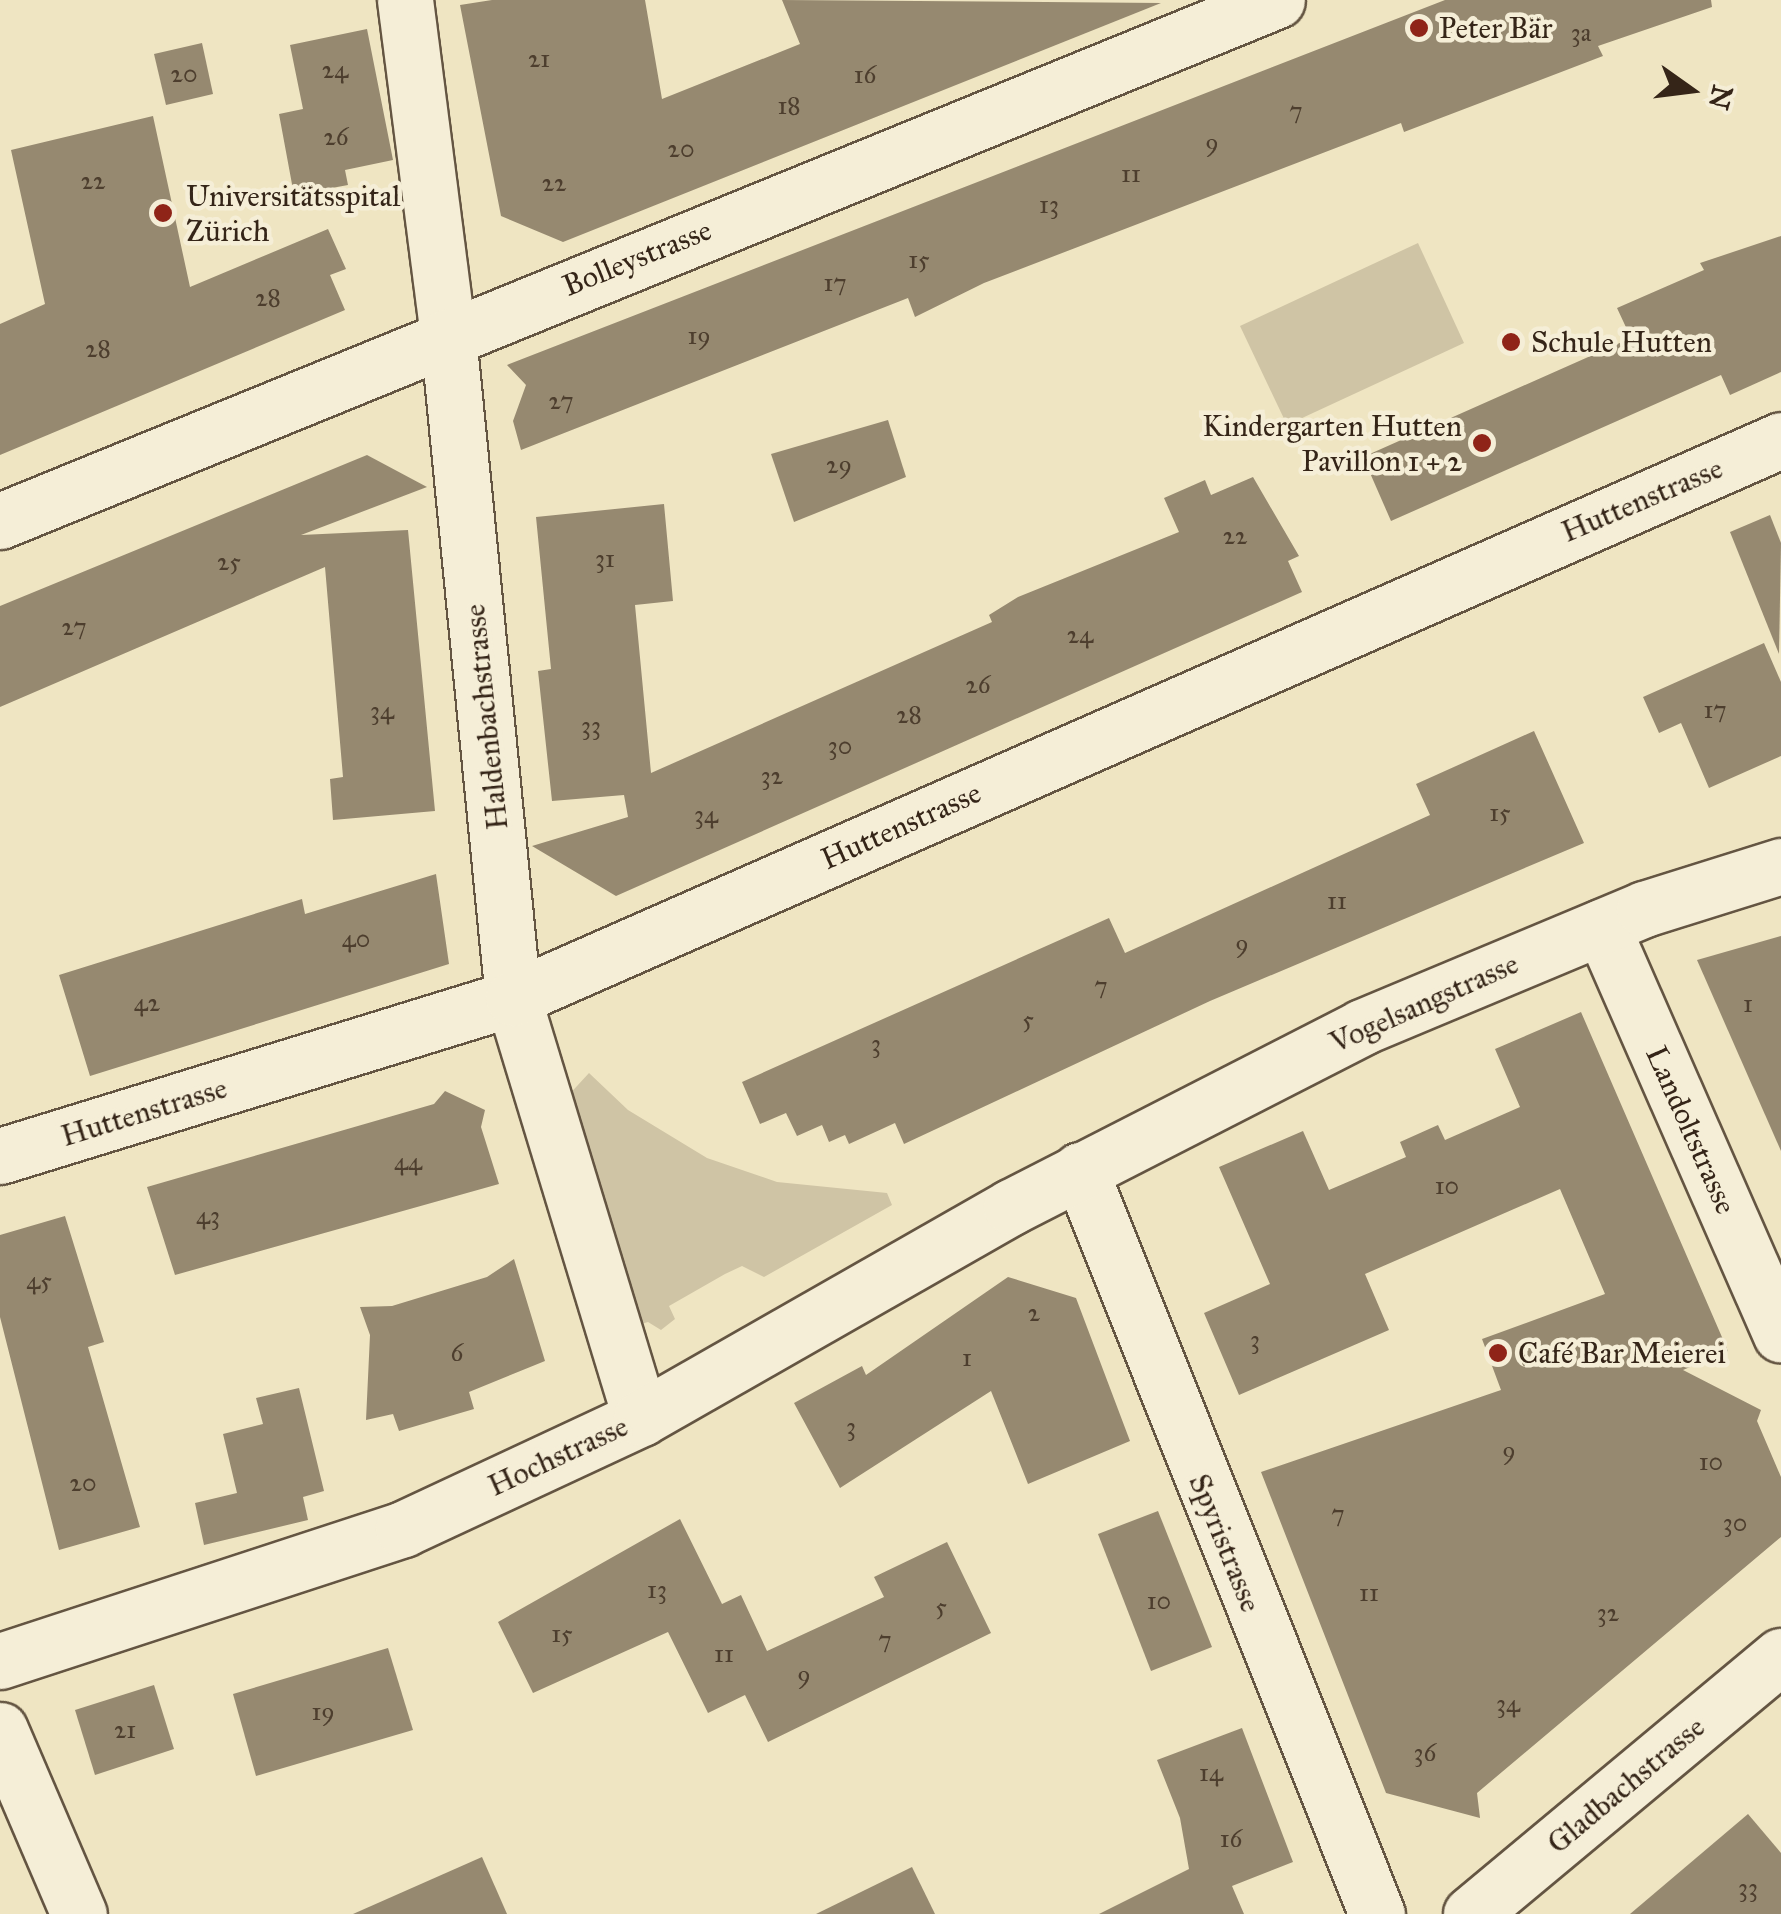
<!DOCTYPE html>
<meta charset="utf-8">
<style>
body{margin:0}
#map{position:relative;width:1781px;height:1914px;overflow:hidden;background:#efe5c2;font-family:"IM FELL Great Primer",serif}
div>[style]{position:absolute}
.green>*{inset:0;background:#cfc4a5}
.building>*{inset:0;background:#968970}
.roads{filter:drop-shadow(2px 0 #645542) drop-shadow(-2px 0 #645542) drop-shadow(0 2px #645542) drop-shadow(0 -2px #645542)}
.minor>*{height:55px;margin:-27.5px;padding:0 27.5px;transform-origin:27.5px;border-radius:27.5px;background:#f5eed7}
.dots>*{width:28px;height:28px;translate:-50% -50%;box-sizing:border-box;border:5px solid #f5eed7;border-radius:50%}
span{translate:-50% -50%;white-space:nowrap;text-align:center;line-height:1.15;-webkit-text-stroke:9px #f5eed7;paint-order:stroke}
.number-label{font-size:25px;color:#4d3e2e}
.number-label span{-webkit-text-stroke-width:0}
.poi-label{font-size:30px;color:#352518}
.left{translate:0 -50%;text-align:left}
.right{translate:-100% -50%;text-align:right}
.street-label{font-size:30px;color:#352518}
.north{position:absolute;left:1641px;top:40px;width:100px;height:100px;-webkit-text-stroke:8px #f5eed7;paint-order:stroke;rotate:104deg;font-size:28px;font-weight:700;line-height:40px;text-align:center;color:#352518}
.north::after{content:'';display:block;margin:auto;width:35px;height:45px;background:#352518;clip-path:polygon(50% 0,100% 100%,50% 72%,0 100%)}
</style>
<div id="map">
<div class="green">
<i style="clip-path:polygon(1418px 243px,1464px 343px,1287px 425px,1240px 326px)"></i>
<i style="clip-path:polygon(589px 1073px,628px 1110px,707px 1158px,777px 1182px,887px 1193px,892px 1205px,764px 1277px,742px 1266px,725px 1274px,669px 1306px,675px 1319px,661px 1330px,648px 1322px,634px 1326px,566px 1098px)"></i>
</div>
<div class="building">
<i style="clip-path:polygon(492px 0,645px 0,662px 99px,800px 44px,782px 0,1161px 3px,563px 242px,501px 216px,460px 5px)"></i>
<i style="clip-path:polygon(1445px 0,1711px 0,1712px 7px,1598px 46px,1603px 56px,1404px 132px,1401px 123px,984px 283px,915px 317px,908px 298px,521px 450px,513px 421px,526px 385px,507px 365px)"></i>
<i style="clip-path:polygon(367px 29px,393px 160px,345px 170px,348px 185px,294px 195px,279px 114px,303px 109px,290px 45px)"></i>
<i style="clip-path:polygon(202px 43px,213px 94px,166px 105px,154px 54px)"></i>
<i style="clip-path:polygon(153px 116px,190px 287px,328px 229px,346px 269px,330px 275px,345px 310px,0 455px,0 324px,45px 304px,11px 150px)"></i>
<i style="clip-path:polygon(1781px 236px,1781px 372px,1730px 395px,1721px 375px,1391px 521px,1363px 457px,1631px 338px,1617px 308px,1704px 270px,1700px 263px)"></i>
<i style="clip-path:polygon(888px 420px,906px 477px,794px 522px,771px 454px)"></i>
<i style="clip-path:polygon(367px 455px,427px 487px,301px 535px,408px 530px,435px 811px,333px 820px,330px 779px,343px 777px,325px 567px,0 707px,0 606px)"></i>
<i style="clip-path:polygon(1253px 477px,1299px 556px,1288px 561px,1302px 592px,616px 896px,532px 846px,628px 817px,624px 795px,552px 801px,538px 671px,551px 669px,536px 517px,664px 504px,673px 601px,635px 605px,651px 773px,992px 622px,989px 615px,1018px 597px,1179px 532px,1164px 498px,1205px 480px,1211px 495px)"></i>
<i style="clip-path:polygon(1770px 515px,1781px 543px,1779px 654px,1730px 532px)"></i>
<i style="clip-path:polygon(1764px 643px,1781px 682px,1781px 756px,1709px 788px,1681px 723px,1659px 733px,1643px 697px)"></i>
<i style="clip-path:polygon(1534px 731px,1584px 843px,1210px 1001px,904px 1144px,895px 1123px,849px 1144px,845px 1135px,829px 1142px,822px 1125px,797px 1136px,786px 1113px,760px 1124px,742px 1082px,1109px 918px,1125px 953px,1430px 815px,1416px 784px)"></i>
<i style="clip-path:polygon(436px 874px,449px 964px,90px 1076px,59px 975px,302px 899px,305px 914px)"></i>
<i style="clip-path:polygon(1781px 936px,1781px 1151px,1697px 960px)"></i>
<i style="clip-path:polygon(1581px 1012px,1728px 1351px,1683px 1370px,1761px 1410px,1757px 1421px,1781px 1477px,1781px 1537px,1477px 1793px,1480px 1818px,1386px 1793px,1261px 1472px,1501px 1390px,1482px 1339px,1605px 1294px,1560px 1189px,1365px 1274px,1389px 1330px,1239px 1395px,1204px 1313px,1270px 1284px,1219px 1167px,1303px 1131px,1329px 1190px,1406px 1157px,1400px 1142px,1438px 1125px,1445px 1140px,1520px 1107px,1495px 1049px)"></i>
<i style="clip-path:polygon(445px 1091px,485px 1110px,481px 1127px,499px 1184px,175px 1275px,147px 1187px,434px 1104px)"></i>
<i style="clip-path:polygon(65px 1216px,104px 1342px,88px 1347px,140px 1527px,59px 1550px,0 1317px,0 1235px)"></i>
<i style="clip-path:polygon(514px 1259px,545px 1361px,469px 1392px,474px 1409px,399px 1431px,393px 1414px,366px 1420px,370px 1335px,360px 1307px,392px 1306px,487px 1277px)"></i>
<i style="clip-path:polygon(1008px 1277px,1076px 1298px,1130px 1441px,1028px 1484px,991px 1391px,840px 1488px,794px 1403px,862px 1366px,866px 1375px)"></i>
<i style="clip-path:polygon(299px 1388px,324px 1491px,303px 1497px,308px 1520px,204px 1545px,195px 1503px,237px 1493px,223px 1434px,263px 1424px,256px 1398px)"></i>
<i style="clip-path:polygon(1158px 1511px,1212px 1647px,1151px 1671px,1098px 1534px)"></i>
<i style="clip-path:polygon(680px 1519px,722px 1604px,741px 1595px,767px 1651px,884px 1597px,874px 1577px,947px 1542px,991px 1633px,768px 1742px,745px 1695px,708px 1713px,668px 1632px,533px 1693px,498px 1622px)"></i>
<i style="clip-path:polygon(388px 1648px,413px 1730px,256px 1776px,233px 1694px)"></i>
<i style="clip-path:polygon(154px 1685px,174px 1749px,95px 1775px,75px 1710px)"></i>
<i style="clip-path:polygon(1242px 1728px,1293px 1862px,1232px 1886px,1244px 1914px,1099px 1914px,1189px 1869px,1180px 1818px,1157px 1760px)"></i>
<i style="clip-path:polygon(1748px 1814px,1781px 1853px,1781px 1914px,1630px 1914px)"></i>
<i style="clip-path:polygon(482px 1857px,507px 1914px,353px 1914px)"></i>
<i style="clip-path:polygon(912px 1867px,935px 1914px,816px 1914px)"></i>
</div>
<div class="roads">
<div class="minor">
<i style="left:405px;top:0;width:339px;rotate:82.7deg"></i>
<i style="left:448px;top:336px;width:665px;rotate:84.39deg"></i>
<i style="left:513px;top:998px;width:439px;rotate:73.1deg"></i>
<i style="left:0;top:521px;width:1379px;rotate:-22.19deg"></i>
<i style="left:1602px;top:927px;width:445px;rotate:66.3deg"></i>
<i style="left:0;top:1156px;width:537px;rotate:-17.12deg"></i>
<i style="left:513px;top:998px;width:1385px;rotate:-23.75deg"></i>
<i style="left:1080px;top:1170px;width:801px;rotate:68.24deg"></i>
<i style="left:0;top:1661px;width:424px;rotate:-18.1deg"></i>
<i style="left:403px;top:1529px;width:263px;rotate:-25deg"></i>
<i style="left:641px;top:1418px;width:426px;rotate:-29.7deg"></i>
<i style="left:1011px;top:1207px;width:394px;rotate:-27.1deg"></i>
<i style="left:1362px;top:1027px;width:306px;rotate:-22.7deg"></i>
<i style="left:1644px;top:909px;width:144px;rotate:-17.4deg"></i>
<i style="left:0;top:1730px;width:200px;rotate:66.8deg"></i>
<i style="left:1471px;top:1914px;width:403px;rotate:-39.8deg"></i>
</div>
</div>
<div class="dots">
<i style="left:1419px;top:28px;background:#8f2418"></i>
<i style="left:163px;top:213px;background:#8f2418"></i>
<i style="left:1511px;top:342px;background:#8f2418"></i>
<i style="left:1482px;top:443px;background:#8f2418"></i>
<i style="left:1498px;top:1353px;background:#8f2418"></i>
</div>
<div class="number-label">
<span style="left:1581px;top:33px">3a</span>
<span style="left:539px;top:59px">21</span>
<span style="left:335px;top:70px">24</span>
<span style="left:184px;top:74px">20</span>
<span style="left:865px;top:75px">16</span>
<span style="left:789px;top:106px">18</span>
<span style="left:1296px;top:111px">7</span>
<span style="left:336px;top:137px">26</span>
<span style="left:1212px;top:143px">9</span>
<span style="left:681px;top:149px">20</span>
<span style="left:1131px;top:174px">11</span>
<span style="left:93px;top:181px">22</span>
<span style="left:554px;top:183px">22</span>
<span style="left:1049px;top:205px">13</span>
<span style="left:919px;top:260px">15</span>
<span style="left:835px;top:283px">17</span>
<span style="left:268px;top:298px">28</span>
<span style="left:699px;top:336px">19</span>
<span style="left:98px;top:349px">28</span>
<span style="left:561px;top:401px">27</span>
<span style="left:839px;top:465px">29</span>
<span style="left:1235px;top:536px">22</span>
<span style="left:605px;top:559px">31</span>
<span style="left:229px;top:562px">25</span>
<span style="left:74px;top:627px">27</span>
<span style="left:1080px;top:635px">24</span>
<span style="left:978px;top:685px">26</span>
<span style="left:1715px;top:710px">17</span>
<span style="left:382px;top:711px">34</span>
<span style="left:909px;top:715px">28</span>
<span style="left:591px;top:726px">33</span>
<span style="left:840px;top:746px">30</span>
<span style="left:772px;top:776px">32</span>
<span style="left:1500px;top:813px">15</span>
<span style="left:706px;top:815px">34</span>
<span style="left:1337px;top:901px">11</span>
<span style="left:356px;top:939px">40</span>
<span style="left:1242px;top:944px">9</span>
<span style="left:1101px;top:986px">7</span>
<span style="left:147px;top:1003px">42</span>
<span style="left:1748px;top:1004px">1</span>
<span style="left:1028px;top:1020px">5</span>
<span style="left:876px;top:1044px">3</span>
<span style="left:408px;top:1162px">44</span>
<span style="left:1447px;top:1186px">10</span>
<span style="left:208px;top:1216px">43</span>
<span style="left:39px;top:1281px">45</span>
<span style="left:1034px;top:1313px">2</span>
<span style="left:1255px;top:1340px">3</span>
<span style="left:457px;top:1353px">6</span>
<span style="left:967px;top:1358px">1</span>
<span style="left:851px;top:1427px">3</span>
<span style="left:1509px;top:1451px">9</span>
<span style="left:1711px;top:1462px">10</span>
<span style="left:83px;top:1483px">20</span>
<span style="left:1338px;top:1514px">7</span>
<span style="left:1735px;top:1523px">30</span>
<span style="left:657px;top:1590px">13</span>
<span style="left:1369px;top:1593px">11</span>
<span style="left:1159px;top:1601px">10</span>
<span style="left:941px;top:1607px">5</span>
<span style="left:1608px;top:1613px">32</span>
<span style="left:562px;top:1634px">15</span>
<span style="left:885px;top:1640px">7</span>
<span style="left:724px;top:1654px">11</span>
<span style="left:804px;top:1675px">9</span>
<span style="left:1508px;top:1704px">34</span>
<span style="left:323px;top:1712px">19</span>
<span style="left:125px;top:1730px">21</span>
<span style="left:1425px;top:1753px">36</span>
<span style="left:1211px;top:1773px">14</span>
<span style="left:1231px;top:1839px">16</span>
<span style="left:1748px;top:1888px">33</span>
</div>
<div class="poi-label">
<span class="left" style="left:1439px;top:28px">Peter Bär</span>
<span class="left" style="left:186px;top:213px">Universitätsspital<br>Zürich</span>
<span class="left" style="left:1531px;top:342px">Schule Hutten</span>
<span class="right" style="left:1462px;top:443px">Kindergarten Hutten<br>Pavillon 1 + 2</span>
<span class="left" style="left:1518px;top:1353px">Café Bar Meierei</span>
</div>
<div class="street-label">
<span style="left:637px;top:258px;rotate:-22deg">Bolleystrasse</span>
<span style="left:1642px;top:500px;rotate:-23deg">Huttenstrasse</span>
<span style="left:486px;top:717px;rotate:-96deg">Haldenbachstrasse</span>
<span style="left:901px;top:826px;rotate:-24deg">Huttenstrasse</span>
<span style="left:1424px;top:1003px;rotate:-24deg">Vogelsangstrasse</span>
<span style="left:144px;top:1112px;rotate:-17deg">Huttenstrasse</span>
<span style="left:1691px;top:1130px;rotate:66deg">Landoltstrasse</span>
<span style="left:558px;top:1456px;rotate:-25deg">Hochstrasse</span>
<span style="left:1225px;top:1543px;rotate:68deg">Spyristrasse</span>
<span style="left:1626px;top:1785px;rotate:-40deg">Gladbachstrasse</span>
</div>
<div class="north">N</div>
</div>
